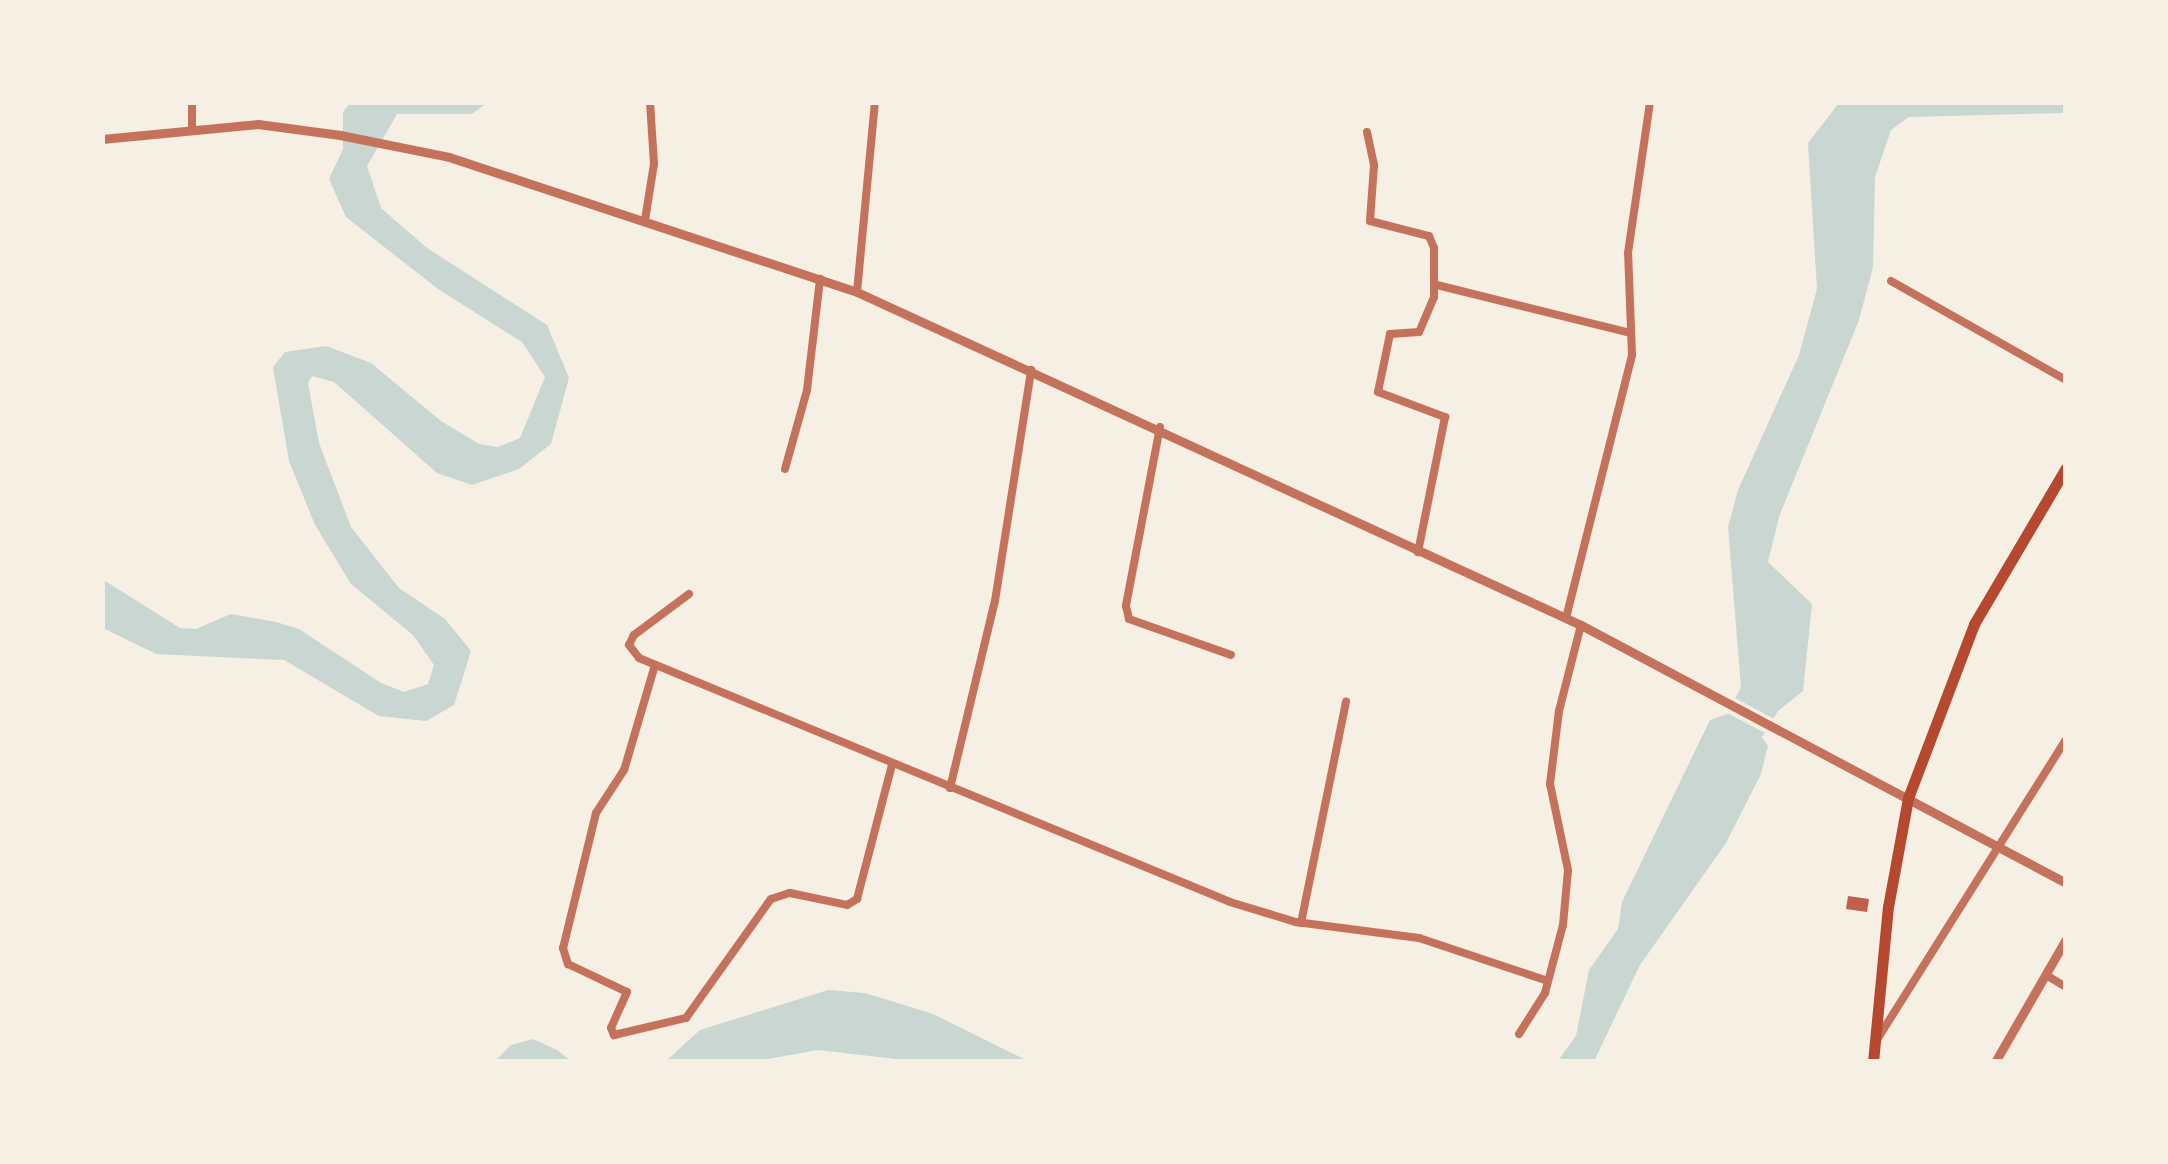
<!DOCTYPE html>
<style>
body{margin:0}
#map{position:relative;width:2168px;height:1164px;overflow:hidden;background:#f6efe4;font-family:"IBM Plex Serif",serif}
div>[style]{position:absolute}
.water>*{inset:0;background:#c9d6d2}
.pier>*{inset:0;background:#f6efe4}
.building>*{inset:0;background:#bf614a}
.minor>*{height:8px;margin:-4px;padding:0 4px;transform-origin:4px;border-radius:4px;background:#c5725c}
.tertiary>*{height:9px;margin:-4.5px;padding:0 4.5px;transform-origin:4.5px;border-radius:4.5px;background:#c5725c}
.trunk>*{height:11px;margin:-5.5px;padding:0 5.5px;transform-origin:5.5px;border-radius:5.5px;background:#b5482f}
span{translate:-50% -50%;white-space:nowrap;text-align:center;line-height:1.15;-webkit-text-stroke:9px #f6efe4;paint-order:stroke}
.frame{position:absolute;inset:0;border:105px solid #f6efe4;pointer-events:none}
</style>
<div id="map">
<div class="water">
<i style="clip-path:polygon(350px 103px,487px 103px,472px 114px,397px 114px,367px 166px,381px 208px,427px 248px,547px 325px,569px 378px,551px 444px,519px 469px,472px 485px,437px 473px,334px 382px,312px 376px,308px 383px,319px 443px,351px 527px,399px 588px,445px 619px,471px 651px,454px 705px,426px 721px,379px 716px,284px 660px,156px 654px,103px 628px,102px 579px,180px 628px,196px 629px,231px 614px,276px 622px,299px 629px,381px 683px,404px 692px,428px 684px,434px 665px,413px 635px,351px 584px,315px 525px,289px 461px,273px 367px,285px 352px,326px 346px,371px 363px,441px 421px,479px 444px,498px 447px,520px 438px,545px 377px,522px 342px,438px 289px,346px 217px,329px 179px,343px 149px,343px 112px)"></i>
<i style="clip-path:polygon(1839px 103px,2065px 103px,2065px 113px,1909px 117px,1891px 130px,1875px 177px,1873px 267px,1859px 320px,1780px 514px,1768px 562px,1812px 604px,1803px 691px,1778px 711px,1762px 737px,1768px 746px,1761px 774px,1726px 843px,1640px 965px,1594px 1061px,1557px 1062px,1576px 1036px,1589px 970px,1618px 929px,1622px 902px,1710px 720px,1727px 714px,1741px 687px,1728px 527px,1738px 490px,1799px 355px,1817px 289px,1808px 143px)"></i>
<i style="clip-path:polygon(828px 990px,865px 993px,933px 1014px,1028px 1061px,913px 1061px,818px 1050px,757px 1061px,666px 1061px,700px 1030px)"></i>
<i style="clip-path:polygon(533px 1039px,557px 1050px,571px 1061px,495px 1061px,511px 1045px)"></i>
</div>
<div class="pier">
<i style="clip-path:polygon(1733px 697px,1778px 721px,1769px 735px,1725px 712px)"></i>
</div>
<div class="building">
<i style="clip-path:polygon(1848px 896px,1869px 899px,1867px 912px,1846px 909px)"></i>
</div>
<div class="minor">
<i style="left:192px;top:102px;width:26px;rotate:90deg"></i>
<i style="left:1367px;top:132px;width:34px;rotate:78deg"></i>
<i style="left:1374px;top:165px;width:56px;rotate:94.1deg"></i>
<i style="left:1370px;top:221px;width:61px;rotate:14.3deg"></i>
<i style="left:1429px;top:236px;width:13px;rotate:67deg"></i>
<i style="left:1434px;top:248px;width:49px;rotate:90deg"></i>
<i style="left:1434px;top:297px;width:38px;rotate:113deg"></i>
<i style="left:1419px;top:332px;width:29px;rotate:176deg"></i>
<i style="left:1390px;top:334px;width:59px;rotate:101.7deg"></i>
<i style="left:1378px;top:392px;width:72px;rotate:20.5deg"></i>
<i style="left:1445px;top:417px;width:138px;rotate:101.3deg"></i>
<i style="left:645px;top:220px;width:57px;rotate:-80.9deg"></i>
<i style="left:654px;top:164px;width:62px;rotate:-93.7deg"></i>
<i style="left:1891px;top:281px;width:201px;rotate:29.5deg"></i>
<i style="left:1437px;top:285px;width:200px;rotate:13.9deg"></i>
<i style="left:857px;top:292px;width:191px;rotate:-84.6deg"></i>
<i style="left:1160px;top:427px;width:182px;rotate:100.8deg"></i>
<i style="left:1126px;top:606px;width:13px;rotate:77deg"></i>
<i style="left:1129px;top:619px;width:108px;rotate:19.4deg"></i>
<i style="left:785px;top:469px;width:82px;rotate:-74.4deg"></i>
<i style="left:807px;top:390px;width:112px;rotate:-83.3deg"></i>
<i style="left:689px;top:594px;width:69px;rotate:143.3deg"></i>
<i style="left:634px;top:635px;width:11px;rotate:117deg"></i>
<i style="left:629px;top:645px;width:16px;rotate:52deg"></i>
<i style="left:639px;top:658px;width:639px;rotate:22.43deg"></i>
<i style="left:1230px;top:902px;width:69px;rotate:16.9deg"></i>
<i style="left:1296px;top:922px;width:124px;rotate:7.4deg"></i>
<i style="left:1419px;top:938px;width:136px;rotate:18.4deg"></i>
<i style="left:1566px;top:618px;width:271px;rotate:-75.9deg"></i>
<i style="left:1632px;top:355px;width:102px;rotate:-92.2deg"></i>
<i style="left:1628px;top:253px;width:153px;rotate:-81.7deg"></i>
<i style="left:655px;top:665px;width:109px;rotate:106.4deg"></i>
<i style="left:624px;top:770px;width:51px;rotate:123.1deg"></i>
<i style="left:596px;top:813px;width:139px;rotate:103.7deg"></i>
<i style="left:563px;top:948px;width:17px;rotate:73deg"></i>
<i style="left:568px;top:964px;width:65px;rotate:25.4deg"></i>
<i style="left:627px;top:992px;width:39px;rotate:114deg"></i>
<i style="left:611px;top:1028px;width:8px;rotate:67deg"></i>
<i style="left:614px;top:1035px;width:74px;rotate:-13.3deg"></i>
<i style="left:686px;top:1018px;width:146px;rotate:-54.5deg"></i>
<i style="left:771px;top:899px;width:20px;rotate:-18deg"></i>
<i style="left:790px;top:893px;width:58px;rotate:11.9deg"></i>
<i style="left:847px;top:905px;width:12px;rotate:-31deg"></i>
<i style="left:857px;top:899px;width:138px;rotate:-75.4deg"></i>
<i style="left:950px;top:788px;width:192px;rotate:-76.5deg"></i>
<i style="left:995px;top:601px;width:234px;rotate:-81.1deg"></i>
<i style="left:1301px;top:923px;width:226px;rotate:-78.5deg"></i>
<i style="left:2046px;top:975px;width:23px;rotate:31deg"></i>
<i style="left:1519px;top:1034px;width:49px;rotate:-57.6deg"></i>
<i style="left:1545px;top:993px;width:70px;rotate:-75.2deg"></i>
<i style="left:1563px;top:925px;width:55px;rotate:-84.8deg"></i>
<i style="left:1568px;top:870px;width:88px;rotate:-101.8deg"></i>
<i style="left:1550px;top:784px;width:74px;rotate:-83deg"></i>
<i style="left:1559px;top:711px;width:89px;rotate:-75.7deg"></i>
<i style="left:1878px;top:1038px;width:352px;rotate:-57.8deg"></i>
</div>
<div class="tertiary">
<i style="left:102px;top:139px;width:157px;rotate:-5.5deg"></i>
<i style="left:258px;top:124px;width:83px;rotate:7.6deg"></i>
<i style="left:340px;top:135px;width:111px;rotate:11.4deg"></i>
<i style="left:449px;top:157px;width:430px;rotate:18.3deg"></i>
<i style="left:857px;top:292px;width:797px;rotate:24.7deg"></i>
<i style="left:1581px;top:625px;width:549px;rotate:28.01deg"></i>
<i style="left:1995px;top:1062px;width:142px;rotate:-60deg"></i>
</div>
<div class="trunk">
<i style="left:1873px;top:1062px;width:156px;rotate:-84.5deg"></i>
<i style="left:1888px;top:907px;width:111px;rotate:-79.6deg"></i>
<i style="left:1908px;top:798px;width:186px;rotate:-69.2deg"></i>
<i style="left:1974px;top:624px;width:181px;rotate:-59.5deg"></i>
</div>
<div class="frame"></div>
</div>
